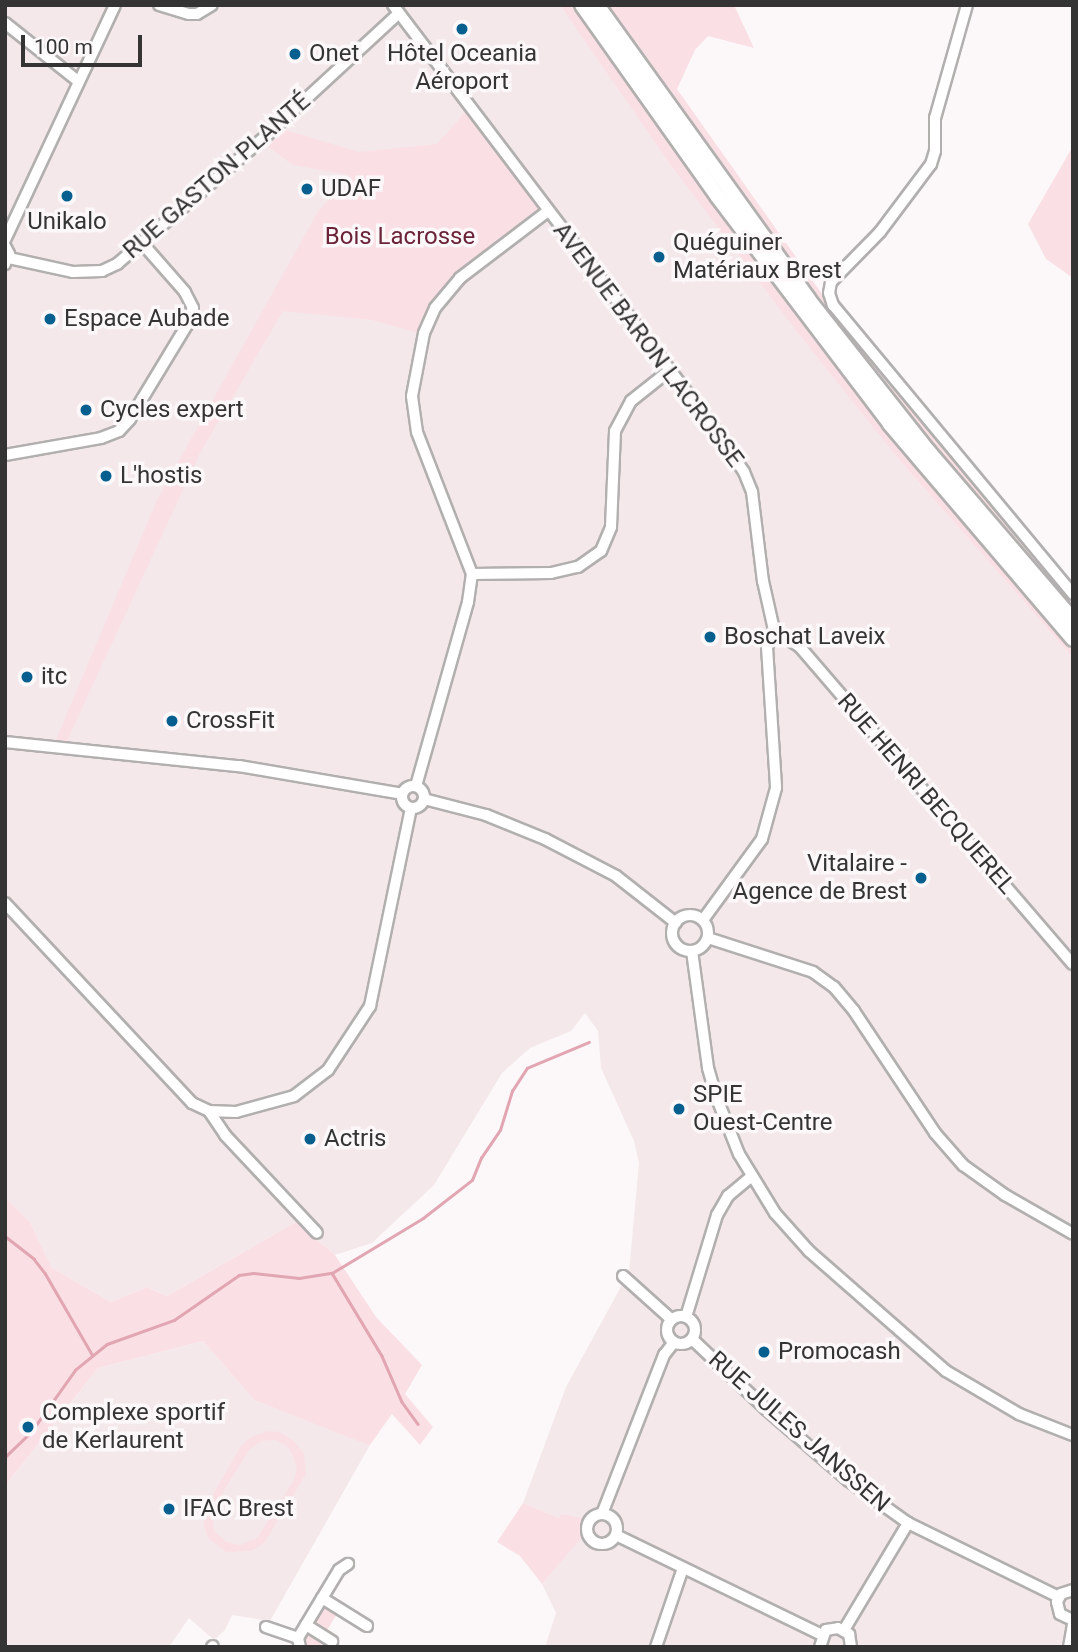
<!DOCTYPE html>
<meta charset="utf-8">
<style>
body{margin:0}
#map{position:relative;width:1078px;height:1652px;overflow:hidden;background:#fcf8f9;font-family:Roboto,sans-serif}
div>[style]{position:absolute}
.built>*{inset:0;background:#f4e8ea}
.green>*{inset:0;background:#fae0e5}
.stream>*{height:2.5px;margin:-1.25px;padding:0 1.25px;transform-origin:1.25px;border-radius:1.25px;background:#e2a5b2}
.roads{filter:drop-shadow(2px 0 #b2afaf) drop-shadow(-2px 0 #b2afaf) drop-shadow(0 2px #b2afaf) drop-shadow(0 -2px #b2afaf)}
.minor>*{height:10px;margin:-5px;padding:0 5px;transform-origin:5px;border-radius:5px;background:#fff}
.minor>.ring{margin:-5px;padding:0;box-sizing:content-box;background:none;border:10px solid #fff;border-radius:50%}
.highway>*{height:14px;margin:-7px;padding:0 7px;transform-origin:7px;border-radius:7px;background:#fff}
.dots>*{width:19px;height:19px;translate:-50% -50%;box-sizing:border-box;border:4px solid #fcf8f9;border-radius:50%}
span{translate:-50% -50%;white-space:nowrap;text-align:center;line-height:1.15;-webkit-text-stroke:7px #fcf8f9;paint-order:stroke}
.poi-label{font-size:24px;color:#353434}
.left{translate:0 -50%;text-align:left}
.right{translate:-100% -50%;text-align:right}
.street-label{font-size:24px;color:#353434}
.park-label{font-size:24px;color:#6b2338}
.frame{position:absolute;inset:0;border:7px solid #353434;pointer-events:none}
.scale{position:absolute;left:21px;top:35px;width:121px;height:32px;box-sizing:border-box;border:4px solid #353434;border-top:0;padding-left:9px;font-size:21px;line-height:24px;white-space:nowrap;color:#353434;-webkit-text-stroke:5px #fcf8f9;paint-order:stroke}
</style>
<div id="map">
<div class="built">
<i style="clip-path:polygon(5px 5px,560px 5px,900px 461px,1073px 658px,1073px 1647px,545px 1647px,556px 1613px,542px 1584px,582px 1536px,582px 1519px,559px 1518px,523px 1503px,566px 1387px,629px 1272px,639px 1163px,634px 1141px,601px 1068px,598px 1031px,585px 1013px,571px 1031px,530px 1048px,502px 1073px,434px 1185px,372px 1243px,335px 1255px,296px 1222px,167px 1296px,147px 1287px,111px 1302px,52px 1268px,30px 1222px,5px 1197px)"></i>
<i style="clip-path:polygon(203px 1341px,254px 1400px,370px 1445px,270px 1621px,232px 1615px,225px 1630px,214px 1640px,189px 1618px,169px 1647px,5px 1647px,5px 1486px,98px 1368px)"></i>
</div>
<div class="green">
<i style="clip-path:polygon(560px 5px,572px 5px,706px 194px,812px 337px,947px 504px,1073px 650px,1073px 658px,900px 461px,798px 333px,670px 164px)"></i>
<i style="clip-path:polygon(605px 5px,734px 5px,754px 48px,708px 36px,695px 50px,677px 89px,837px 315px,1073px 600px,1073px 605px,957px 473px,843px 331px,715px 160px)"></i>
<i style="clip-path:polygon(467px 110px,540px 209px,418px 333px,372px 320px,283px 311px,199px 455px,66px 743px,55px 742px,157px 500px,317px 213px,349px 175px,293px 165px,265px 145px,282px 129px,359px 152px,437px 144px)"></i>
<i style="clip-path:polygon(1073px 146px,1073px 278px,1046px 259px,1028px 224px)"></i>
<i style="clip-path:polygon(5px 1197px,30px 1222px,52px 1268px,111px 1302px,147px 1287px,167px 1296px,296px 1222px,335px 1255px,376px 1317px,422px 1365px,405px 1394px,433px 1427px,420px 1445px,392px 1414px,370px 1445px,353px 1439px,254px 1400px,203px 1341px,98px 1368px,5px 1486px)"></i>
<i style="clip-path:polygon(evenodd,267px 1431px,279px 1432px,294px 1441px,304px 1454px,306px 1474px,264px 1543px,251px 1551px,226px 1552px,209px 1539px,204px 1526px,204px 1510px,241px 1446px,251px 1437px,267px 1431px,275px 1440px,287px 1446px,293px 1456px,297px 1468px,294px 1480px,258px 1537px,240px 1545px,226px 1542px,214px 1531px,212px 1510px,249px 1450px,261px 1441px,275px 1440px)"></i>
<i style="clip-path:polygon(523px 1503px,559px 1518px,561px 1514px,582px 1518px,583px 1536px,542px 1584px,520px 1556px,497px 1542px)"></i>
<i style="clip-path:polygon(327px 1605px,338px 1612px,326px 1632px,312px 1621px,321px 1606px)"></i>
<i style="clip-path:polygon(309px 1631px,324px 1640px,319px 1647px,304px 1647px,302px 1637px)"></i>
</div>
<div class="stream">
<i style="left:5px;top:1236px;width:37px;rotate:38deg"></i>
<i style="left:34px;top:1259px;width:18px;rotate:52deg"></i>
<i style="left:45px;top:1273px;width:94px;rotate:59.9deg"></i>
<i style="left:332px;top:1273px;width:97px;rotate:58.9deg"></i>
<i style="left:382px;top:1356px;width:50px;rotate:66.5deg"></i>
<i style="left:402px;top:1402px;width:27px;rotate:54deg"></i>
<i style="left:5px;top:1457px;width:36px;rotate:-44deg"></i>
<i style="left:31px;top:1432px;width:76px;rotate:-54.6deg"></i>
<i style="left:75px;top:1370px;width:41px;rotate:-39.1deg"></i>
<i style="left:107px;top:1344px;width:71px;rotate:-19.7deg"></i>
<i style="left:174px;top:1320px;width:79px;rotate:-34.7deg"></i>
<i style="left:239px;top:1275px;width:14px;rotate:-8deg"></i>
<i style="left:253px;top:1273px;width:46px;rotate:6.2deg"></i>
<i style="left:299px;top:1278px;width:33px;rotate:-9deg"></i>
<i style="left:332px;top:1273px;width:106px;rotate:-31.1deg"></i>
<i style="left:423px;top:1218px;width:62px;rotate:-37.8deg"></i>
<i style="left:472px;top:1180px;width:24px;rotate:-68deg"></i>
<i style="left:481px;top:1158px;width:34px;rotate:-56deg"></i>
<i style="left:500px;top:1130px;width:41px;rotate:-72.9deg"></i>
<i style="left:512px;top:1091px;width:27px;rotate:-57deg"></i>
<i style="left:527px;top:1068px;width:67px;rotate:-22.8deg"></i>
</div>
<div class="roads">
<div class="minor">
<i style="left:159px;top:5px;width:31px;rotate:17deg"></i>
<i style="left:189px;top:14px;width:8px"></i>
<i style="left:197px;top:14px;width:17px;rotate:-31deg"></i>
<i style="left:393px;top:5px;width:531px;rotate:52.81deg"></i>
<i style="left:714px;top:428px;width:53px;rotate:55.7deg"></i>
<i style="left:744px;top:472px;width:22px;rotate:68deg"></i>
<i style="left:752px;top:492px;width:90px;rotate:83deg"></i>
<i style="left:763px;top:581px;width:50px;rotate:77.3deg"></i>
<i style="left:774px;top:630px;width:18px;rotate:112deg"></i>
<i style="left:767px;top:647px;width:141px;rotate:86.3deg"></i>
<i style="left:776px;top:788px;width:53px;rotate:105.4deg"></i>
<i style="left:762px;top:839px;width:100px;rotate:126.1deg"></i>
<i style="left:967px;top:5px;width:117px;rotate:105.8deg"></i>
<i style="left:935px;top:118px;width:33px;rotate:90deg"></i>
<i style="left:935px;top:151px;width:14px;rotate:107deg"></i>
<i style="left:931px;top:164px;width:85px;rotate:126.9deg"></i>
<i style="left:880px;top:232px;width:70px;rotate:134.4deg"></i>
<i style="left:831px;top:282px;width:11px;rotate:100deg"></i>
<i style="left:829px;top:293px;width:13px;rotate:72deg"></i>
<i style="left:833px;top:305px;width:376px;rotate:50.3deg"></i>
<i style="left:5px;top:23px;width:93px;rotate:38.5deg"></i>
<i style="left:5px;top:240px;width:259px;rotate:-64.9deg"></i>
<i style="left:5px;top:246px;width:9px;rotate:63deg"></i>
<i style="left:9px;top:254px;width:11px;rotate:112deg"></i>
<i style="left:9px;top:258px;width:66px;rotate:12.3deg"></i>
<i style="left:73px;top:272px;width:29px;rotate:-2deg"></i>
<i style="left:102px;top:271px;width:17px;rotate:-25deg"></i>
<i style="left:117px;top:264px;width:199px;rotate:-40.7deg"></i>
<i style="left:268px;top:134px;width:178px;rotate:-42.7deg"></i>
<i style="left:5px;top:455px;width:97px;rotate:-10deg"></i>
<i style="left:101px;top:438px;width:19px;rotate:-21deg"></i>
<i style="left:119px;top:431px;width:16px;rotate:-47deg"></i>
<i style="left:130px;top:419px;width:110px;rotate:-58.8deg"></i>
<i style="left:187px;top:325px;width:18px;rotate:-71deg"></i>
<i style="left:193px;top:308px;width:18px;rotate:-117deg"></i>
<i style="left:185px;top:292px;width:64px;rotate:-131.2deg"></i>
<i style="left:472px;top:574px;width:79px;rotate:-0.7deg"></i>
<i style="left:551px;top:573px;width:28px;rotate:-13deg"></i>
<i style="left:578px;top:567px;width:28px;rotate:-35deg"></i>
<i style="left:601px;top:551px;width:26px;rotate:-67deg"></i>
<i style="left:611px;top:527px;width:96px;rotate:-87.6deg"></i>
<i style="left:615px;top:431px;width:34px;rotate:-62deg"></i>
<i style="left:631px;top:401px;width:50px;rotate:-38.5deg"></i>
<i style="left:774px;top:630px;width:31px;rotate:33deg"></i>
<i style="left:800px;top:647px;width:418px;rotate:49.3deg"></i>
<i style="left:5px;top:742px;width:235px;rotate:5.9deg"></i>
<i style="left:239px;top:766px;width:165px;rotate:9.7deg"></i>
<i class="ring" style="left:402px;top:786px;width:12px;height:12px"></i>
<i style="left:416px;top:786px;width:191px;rotate:-74.2deg"></i>
<i style="left:468px;top:602px;width:28px;rotate:-82deg"></i>
<i style="left:472px;top:574px;width:152px;rotate:-111.2deg"></i>
<i style="left:417px;top:432px;width:36px;rotate:-98deg"></i>
<i style="left:412px;top:396px;width:64px;rotate:-79.2deg"></i>
<i style="left:424px;top:333px;width:27px;rotate:-66deg"></i>
<i style="left:435px;top:308px;width:39px;rotate:-50deg"></i>
<i style="left:460px;top:278px;width:111px;rotate:-37.3deg"></i>
<i style="left:424px;top:799px;width:64px;rotate:14.5deg"></i>
<i style="left:486px;top:815px;width:64px;rotate:22.1deg"></i>
<i style="left:545px;top:839px;width:80px;rotate:27.5deg"></i>
<i style="left:616px;top:876px;width:76px;rotate:38.1deg"></i>
<i style="left:5px;top:903px;width:274px;rotate:46.9deg"></i>
<i style="left:192px;top:1103px;width:19px;rotate:25deg"></i>
<i style="left:209px;top:1111px;width:27px;rotate:2deg"></i>
<i style="left:236px;top:1112px;width:60px;rotate:-15.4deg"></i>
<i style="left:294px;top:1096px;width:43px;rotate:-37.4deg"></i>
<i style="left:328px;top:1070px;width:77px;rotate:-56.7deg"></i>
<i style="left:370px;top:1006px;width:202px;rotate:-78.3deg"></i>
<i class="ring" style="left:672px;top:915px;width:26px;height:26px"></i>
<i style="left:708px;top:938px;width:110px;rotate:17.9deg"></i>
<i style="left:813px;top:972px;width:26px;rotate:36deg"></i>
<i style="left:834px;top:987px;width:31px;rotate:50deg"></i>
<i style="left:854px;top:1011px;width:146px;rotate:56.4deg"></i>
<i style="left:935px;top:1133px;width:43px;rotate:48.8deg"></i>
<i style="left:963px;top:1165px;width:52px;rotate:35.5deg"></i>
<i style="left:1005px;top:1195px;width:78px;rotate:29.8deg"></i>
<i style="left:692px;top:951px;width:118px;rotate:82.2deg"></i>
<i style="left:708px;top:1068px;width:29px;rotate:74deg"></i>
<i style="left:716px;top:1096px;width:62px;rotate:68.4deg"></i>
<i style="left:739px;top:1154px;width:69px;rotate:58.6deg"></i>
<i style="left:775px;top:1213px;width:51px;rotate:48.2deg"></i>
<i style="left:809px;top:1251px;width:182px;rotate:41.2deg"></i>
<i style="left:946px;top:1371px;width:85px;rotate:30.5deg"></i>
<i style="left:1019px;top:1414px;width:58px;rotate:21.3deg"></i>
<i style="left:209px;top:1111px;width:29px;rotate:56deg"></i>
<i style="left:225px;top:1135px;width:134px;rotate:46.8deg"></i>
<i style="left:623px;top:1276px;width:64px;rotate:41.9deg"></i>
<i class="ring" style="left:667px;top:1316px;width:18px;height:18px"></i>
<i style="left:686px;top:1317px;width:107px;rotate:-73.1deg"></i>
<i style="left:717px;top:1215px;width:22px;rotate:-60deg"></i>
<i style="left:728px;top:1196px;width:30px;rotate:-40deg"></i>
<i style="left:692px;top:1339px;width:103px;rotate:43.4deg"></i>
<i style="left:767px;top:1410px;width:108px;rotate:40.9deg"></i>
<i style="left:849px;top:1481px;width:72px;rotate:35.4deg"></i>
<i style="left:908px;top:1523px;width:168px;rotate:26.1deg"></i>
<i style="left:602px;top:1514px;width:171px;rotate:-68.7deg"></i>
<i style="left:664px;top:1355px;width:16px;rotate:-52deg"></i>
<i class="ring" style="left:587px;top:1514px;width:20px;height:20px"></i>
<i style="left:616px;top:1535px;width:229px;rotate:25.9deg"></i>
<i style="left:1073px;top:1590px;width:13px;rotate:162deg"></i>
<i style="left:1061px;top:1594px;width:9px;rotate:117deg"></i>
<i style="left:1057px;top:1602px;width:12px;rotate:76deg"></i>
<i style="left:1060px;top:1614px;width:14px;rotate:25deg"></i>
<i style="left:322px;top:1598px;width:53px;rotate:31.9deg"></i>
<i style="left:306px;top:1625px;width:31px;rotate:32deg"></i>
<i style="left:266px;top:1627px;width:34px;rotate:19deg"></i>
<i style="left:844px;top:1630px;width:125px;rotate:-59.1deg"></i>
<i style="left:212px;top:1647px;width:1px;rotate:-45deg"></i>
<i style="left:300px;top:1647px;width:9px;rotate:-103deg"></i>
<i style="left:298px;top:1638px;width:79px;rotate:-58.9deg"></i>
<i style="left:339px;top:1570px;width:11px;rotate:-34deg"></i>
<i style="left:656px;top:1647px;width:83px;rotate:-71.1deg"></i>
<i style="left:820px;top:1647px;width:18px;rotate:-71deg"></i>
<i style="left:826px;top:1630px;width:12px;rotate:-9deg"></i>
<i style="left:838px;top:1628px;width:13px;rotate:29deg"></i>
<i style="left:849px;top:1634px;width:13px;rotate:81deg"></i>
<i style="left:1069px;top:1647px;width:22px;rotate:-80deg"></i>
</div>
<div class="highway">
<i style="left:582px;top:5px;width:235px;rotate:54.7deg"></i>
<i style="left:718px;top:197px;width:285px;rotate:52.8deg"></i>
<i style="left:890px;top:424px;width:282px;rotate:49.6deg"></i>
<i style="left:597px;top:5px;width:362px;rotate:54.3deg"></i>
<i style="left:808px;top:299px;width:195px;rotate:51.7deg"></i>
<i style="left:929px;top:452px;width:221px;rotate:49.4deg"></i>
</div>
</div>
<div class="dots">
<i style="left:462px;top:29px;background:#075f90"></i>
<i style="left:295px;top:54px;background:#075f90"></i>
<i style="left:307px;top:189px;background:#075f90"></i>
<i style="left:67px;top:196px;background:#075f90"></i>
<i style="left:659px;top:257px;background:#075f90"></i>
<i style="left:50px;top:319px;background:#075f90"></i>
<i style="left:86px;top:410px;background:#075f90"></i>
<i style="left:106px;top:476px;background:#075f90"></i>
<i style="left:710px;top:637px;background:#075f90"></i>
<i style="left:27px;top:677px;background:#075f90"></i>
<i style="left:172px;top:721px;background:#075f90"></i>
<i style="left:921px;top:878px;background:#075f90"></i>
<i style="left:679px;top:1109px;background:#075f90"></i>
<i style="left:310px;top:1139px;background:#075f90"></i>
<i style="left:764px;top:1352px;background:#075f90"></i>
<i style="left:28px;top:1427px;background:#075f90"></i>
<i style="left:169px;top:1509px;background:#075f90"></i>
</div>
<div class="poi-label">
<span class="left" style="left:309px;top:54px">Onet</span>
<span style="left:462px;top:68px">Hôtel Oceania<br>Aéroport</span>
<span class="left" style="left:321px;top:189px">UDAF</span>
<span style="left:67px;top:222px">Unikalo</span>
<span class="left" style="left:673px;top:257px">Quéguiner<br>Matériaux Brest</span>
<span class="left" style="left:64px;top:319px">Espace Aubade</span>
<span class="left" style="left:100px;top:410px">Cycles expert</span>
<span class="left" style="left:120px;top:476px">L'hostis</span>
<span class="left" style="left:724px;top:637px">Boschat Laveix</span>
<span class="left" style="left:41px;top:677px">itc</span>
<span class="left" style="left:186px;top:721px">CrossFit</span>
<span class="right" style="left:907px;top:878px">Vitalaire -<br>Agence de Brest</span>
<span class="left" style="left:693px;top:1109px">SPIE<br>Ouest-Centre</span>
<span class="left" style="left:324px;top:1139px">Actris</span>
<span class="left" style="left:778px;top:1352px">Promocash</span>
<span class="left" style="left:42px;top:1427px">Complexe sportif<br>de Kerlaurent</span>
<span class="left" style="left:183px;top:1509px">IFAC Brest</span>
</div>
<div class="street-label">
<span style="left:217px;top:176px;rotate:-41deg">RUE GASTON PLANTÉ</span>
<span style="left:648px;top:345px;rotate:53deg">AVENUE BARON LACROSSE</span>
<span style="left:926px;top:794px;rotate:49deg">RUE HENRI BECQUEREL</span>
<span style="left:799px;top:1432px;rotate:41deg">RUE JULES JANSSEN</span>
</div>
<div class="park-label">
<span style="left:400px;top:237px">Bois Lacrosse</span>
</div>
<div class="frame"></div>
<div class="scale">100 m</div>
</div>
